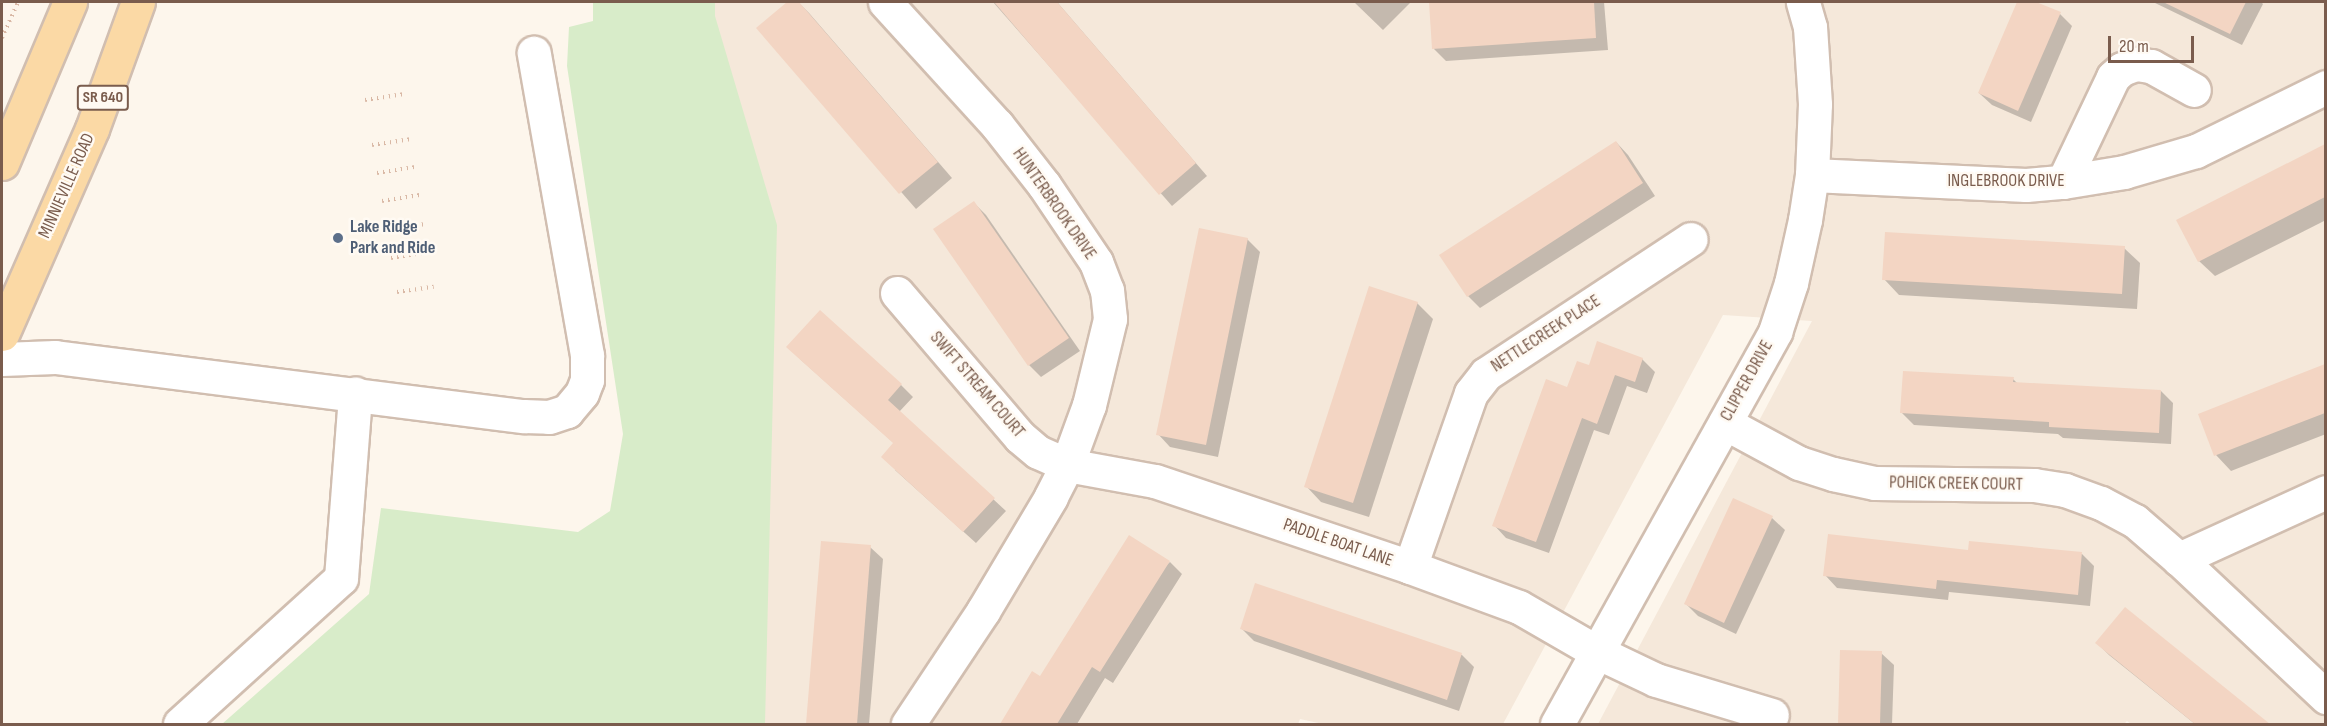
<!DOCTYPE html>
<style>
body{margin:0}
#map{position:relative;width:2327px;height:726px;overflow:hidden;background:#fdf6ec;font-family:"Sofia Sans Condensed",sans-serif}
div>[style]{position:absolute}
.residential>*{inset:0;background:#f5e8da}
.green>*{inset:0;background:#d8ecc9}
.shadow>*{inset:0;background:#0003}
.building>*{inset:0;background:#f3d5c3}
.path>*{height:4px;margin-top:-2px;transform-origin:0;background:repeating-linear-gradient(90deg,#d9b8a5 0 1.5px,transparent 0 6px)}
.roads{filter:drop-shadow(2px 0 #d1beb0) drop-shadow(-2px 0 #d1beb0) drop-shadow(0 2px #d1beb0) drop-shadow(0 -2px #d1beb0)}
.minor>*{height:33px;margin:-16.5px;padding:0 16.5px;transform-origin:16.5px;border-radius:16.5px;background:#fff}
.major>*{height:33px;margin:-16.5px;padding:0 16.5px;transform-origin:16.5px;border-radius:16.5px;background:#fbd9a5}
.dots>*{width:16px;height:16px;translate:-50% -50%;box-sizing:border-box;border:3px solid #fffaf3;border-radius:50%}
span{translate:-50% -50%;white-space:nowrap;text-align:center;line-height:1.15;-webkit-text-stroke:5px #fffaf3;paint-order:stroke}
.shield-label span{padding:2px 4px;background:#fffaf3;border:2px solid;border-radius:4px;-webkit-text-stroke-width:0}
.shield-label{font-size:16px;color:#7a5c4d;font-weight:700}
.street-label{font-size:18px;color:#7a5c4d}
.service-label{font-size:18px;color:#4e5e75;font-weight:700}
.left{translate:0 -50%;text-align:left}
.frame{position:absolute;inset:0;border:3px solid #7a5c4d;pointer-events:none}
.scale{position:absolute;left:2108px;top:36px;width:86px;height:27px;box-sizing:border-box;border:3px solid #7a5c4d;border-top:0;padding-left:8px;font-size:18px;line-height:21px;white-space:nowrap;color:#7a5c4d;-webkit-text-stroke:4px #fffaf3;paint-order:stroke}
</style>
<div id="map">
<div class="residential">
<i style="clip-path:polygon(683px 2px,2325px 2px,2325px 724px,2131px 724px,2127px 721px,2124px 724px,1598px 724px,1812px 321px,1723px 315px,1503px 724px,1323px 724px,1300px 719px,1298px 724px,761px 724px)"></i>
</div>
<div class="green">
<i style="clip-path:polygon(593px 2px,715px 2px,715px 16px,777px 225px,765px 724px,222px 724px,369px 594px,381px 508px,578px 532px,610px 511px,623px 434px,567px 66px,569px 27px,593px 21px)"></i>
</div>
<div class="shadow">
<i style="clip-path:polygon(789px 2px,798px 2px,809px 13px,952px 178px,916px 209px,758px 28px)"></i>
<i style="clip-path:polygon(993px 2px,1057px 2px,1207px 176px,1172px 206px)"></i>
<i style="clip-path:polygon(1354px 2px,1411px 2px,1383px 30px)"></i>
<i style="clip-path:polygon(1430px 2px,1604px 2px,1608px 50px,1446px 61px,1434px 49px)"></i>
<i style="clip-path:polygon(2019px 2px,2032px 2px,2060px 14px,2072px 26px,2031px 122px,1992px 105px,1979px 93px)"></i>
<i style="clip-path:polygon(2153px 2px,2261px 2px,2263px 4px,2242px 45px)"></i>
<i style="clip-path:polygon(1616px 142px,1628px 155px,1655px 196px,1480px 308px,1468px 296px)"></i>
<i style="clip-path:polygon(2326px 146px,2326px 220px,2215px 276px,2199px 261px,2178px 221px)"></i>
<i style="clip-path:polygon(974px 203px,986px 215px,1080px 351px,1041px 377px,1029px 365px)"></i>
<i style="clip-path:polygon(1247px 239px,1260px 252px,1218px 457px,1170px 447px,1158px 434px)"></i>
<i style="clip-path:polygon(2124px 248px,2140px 263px,2137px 309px,1899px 295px,1884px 279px)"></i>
<i style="clip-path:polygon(1417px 303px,1433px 319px,1369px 517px,1321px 502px,1306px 486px)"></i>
<i style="clip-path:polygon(800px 359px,901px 385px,913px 397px,899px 412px,1006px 511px,976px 543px,895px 470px,895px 444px)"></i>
<i style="clip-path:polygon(1642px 359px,1655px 372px,1647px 393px,1627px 386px,1609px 435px,1594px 430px,1549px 553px,1506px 538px,1494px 525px,1568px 389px,1590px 367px)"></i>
<i style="clip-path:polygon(2326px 366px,2326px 434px,2231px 471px,2216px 455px,2200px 415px)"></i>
<i style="clip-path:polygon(2013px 379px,2017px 383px,2161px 391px,2173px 403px,2171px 444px,2063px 438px,2058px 434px,1914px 425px,1902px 413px)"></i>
<i style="clip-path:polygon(1734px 500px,1772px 518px,1785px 530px,1736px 634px,1698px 616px,1686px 604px)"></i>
<i style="clip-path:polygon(870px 547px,883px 559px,869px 724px,808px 724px)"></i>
<i style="clip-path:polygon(1970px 552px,2082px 554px,2094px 566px,2090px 606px,1949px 592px,1948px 600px,1837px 588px,1825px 575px)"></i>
<i style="clip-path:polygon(1170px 562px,1182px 574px,1113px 683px,1105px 678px,1077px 724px,1002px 724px,1033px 674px,1040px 678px)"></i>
<i style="clip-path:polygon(1256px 585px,1462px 655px,1474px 667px,1459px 711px,1254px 641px,1242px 629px)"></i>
<i style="clip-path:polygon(2126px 609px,2267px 724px,2195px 724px,2109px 655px,2097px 643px)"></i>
<i style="clip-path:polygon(1842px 651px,1881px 653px,1894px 665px,1892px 724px,1840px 724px)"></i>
</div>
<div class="building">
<i style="clip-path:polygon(787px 2px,799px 2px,938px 162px,899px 194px,756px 28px)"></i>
<i style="clip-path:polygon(994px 2px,1057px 2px,1196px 163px,1159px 195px)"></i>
<i style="clip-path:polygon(1429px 2px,1594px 2px,1596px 38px,1432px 49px)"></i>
<i style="clip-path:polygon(2017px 2px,2036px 2px,2061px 12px,2018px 111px,1978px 93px)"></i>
<i style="clip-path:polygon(2163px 2px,2246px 2px,2230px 34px)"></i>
<i style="clip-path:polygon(1616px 141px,1643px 183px,1467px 297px,1439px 255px)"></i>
<i style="clip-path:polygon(2325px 144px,2325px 197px,2198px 262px,2176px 220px)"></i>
<i style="clip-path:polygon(974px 201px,1069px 338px,1028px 366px,933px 229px)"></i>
<i style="clip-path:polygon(1199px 228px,1248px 238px,1206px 445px,1156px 435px)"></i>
<i style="clip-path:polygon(1885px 232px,2125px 246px,2122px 294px,1882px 280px)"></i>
<i style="clip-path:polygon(1369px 286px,1418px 302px,1353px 503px,1304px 487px)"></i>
<i style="clip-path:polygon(820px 310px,902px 384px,888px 400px,995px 498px,963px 532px,881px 457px,893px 443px,786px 347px)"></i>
<i style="clip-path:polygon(1597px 341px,1643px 358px,1635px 382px,1615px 375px,1597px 424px,1582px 418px,1536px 542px,1492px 526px,1546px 379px,1567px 387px,1577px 361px,1589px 365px)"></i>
<i style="clip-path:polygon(2325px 364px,2325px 413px,2214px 456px,2198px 414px)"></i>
<i style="clip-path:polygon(1903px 371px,2014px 377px,2013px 382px,2161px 390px,2159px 433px,2049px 427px,2049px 422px,1900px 413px)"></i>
<i style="clip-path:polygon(1733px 498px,1773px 516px,1724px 623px,1684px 604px)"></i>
<i style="clip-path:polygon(1828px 534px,1968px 550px,1969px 541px,2082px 552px,2078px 595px,1937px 580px,1936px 589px,1823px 576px)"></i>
<i style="clip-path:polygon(1129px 535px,1170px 561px,1100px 672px,1092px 667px,1057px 724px,1000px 724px,1032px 671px,1040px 676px)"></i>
<i style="clip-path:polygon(821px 541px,871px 545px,857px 724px,806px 724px)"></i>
<i style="clip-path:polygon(1255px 583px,1462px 653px,1447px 700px,1240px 629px)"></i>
<i style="clip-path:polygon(2125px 607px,2270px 724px,2195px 724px,2095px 643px)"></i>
<i style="clip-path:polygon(1840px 650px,1882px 651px,1880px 724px,1838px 724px)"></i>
</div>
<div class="path">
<i style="left:2px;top:38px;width:39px;rotate:-66deg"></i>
<i style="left:365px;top:100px;width:40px;rotate:-8.5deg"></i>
<i style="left:372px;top:145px;width:40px;rotate:-8.5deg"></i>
<i style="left:377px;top:173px;width:39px;rotate:-9deg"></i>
<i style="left:382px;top:201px;width:38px;rotate:-9deg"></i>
<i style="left:386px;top:229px;width:39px;rotate:-7deg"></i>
<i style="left:391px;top:258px;width:38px;rotate:-9deg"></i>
<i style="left:397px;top:292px;width:37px;rotate:-8deg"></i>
</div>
<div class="roads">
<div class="minor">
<i style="left:885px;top:2px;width:166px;rotate:47.7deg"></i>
<i style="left:997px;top:125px;width:76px;rotate:51.9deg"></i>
<i style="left:1044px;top:185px;width:93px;rotate:56deg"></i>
<i style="left:1096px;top:262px;width:30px;rotate:69deg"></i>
<i style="left:1107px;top:290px;width:29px;rotate:84deg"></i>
<i style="left:1110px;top:319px;width:89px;rotate:103.7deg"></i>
<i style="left:1089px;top:405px;width:64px;rotate:110.1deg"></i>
<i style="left:1067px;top:465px;width:36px;rotate:117deg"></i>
<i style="left:1051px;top:497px;width:133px;rotate:120.8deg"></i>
<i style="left:983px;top:611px;width:136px;rotate:123.6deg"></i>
<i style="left:1812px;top:175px;width:214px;rotate:2.7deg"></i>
<i style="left:2026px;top:185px;width:37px;rotate:-5deg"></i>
<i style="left:2063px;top:182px;width:62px;rotate:-9.3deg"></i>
<i style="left:2124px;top:172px;width:75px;rotate:-16.3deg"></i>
<i style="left:2196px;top:151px;width:145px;rotate:-26.2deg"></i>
<i style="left:2063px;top:182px;width:116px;rotate:-64.5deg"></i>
<i style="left:2113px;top:77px;width:12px;rotate:-42deg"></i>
<i style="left:2122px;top:69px;width:15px;rotate:-20deg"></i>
<i style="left:2136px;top:64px;width:15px;rotate:8deg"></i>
<i style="left:2151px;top:66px;width:49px;rotate:29.2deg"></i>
<i style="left:897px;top:293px;width:189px;rotate:49.5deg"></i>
<i style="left:1020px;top:437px;width:23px;rotate:40deg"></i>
<i style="left:1038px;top:452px;width:32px;rotate:24deg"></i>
<i style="left:1067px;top:465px;width:89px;rotate:10.3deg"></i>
<i style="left:1155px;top:481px;width:269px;rotate:18.6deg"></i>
<i style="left:1410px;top:567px;width:116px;rotate:20.2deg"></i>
<i style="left:1519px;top:607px;width:90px;rotate:30deg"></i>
<i style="left:1597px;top:652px;width:65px;rotate:25.4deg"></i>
<i style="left:1656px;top:680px;width:121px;rotate:16.8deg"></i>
<i style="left:2px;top:359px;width:53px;rotate:-2.2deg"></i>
<i style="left:55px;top:357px;width:473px;rotate:7.2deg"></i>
<i style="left:524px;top:416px;width:25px;rotate:2deg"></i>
<i style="left:549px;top:417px;width:19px;rotate:-18deg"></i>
<i style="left:567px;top:411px;width:23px;rotate:-50deg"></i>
<i style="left:582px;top:393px;width:14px;rotate:-69deg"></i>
<i style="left:587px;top:380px;width:25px;rotate:-90deg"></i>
<i style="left:587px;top:355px;width:307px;rotate:-100deg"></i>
<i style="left:1725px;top:423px;width:84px;rotate:28.4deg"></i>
<i style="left:1799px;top:463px;width:36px;rotate:18deg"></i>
<i style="left:1833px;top:474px;width:43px;rotate:12.1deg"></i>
<i style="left:1875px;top:483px;width:159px;rotate:0.7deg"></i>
<i style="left:2034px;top:485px;width:31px;rotate:9deg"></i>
<i style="left:2065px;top:490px;width:38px;rotate:20deg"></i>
<i style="left:2101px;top:503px;width:38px;rotate:28deg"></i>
<i style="left:2135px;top:521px;width:58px;rotate:40.8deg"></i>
<i style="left:2326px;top:492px;width:162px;rotate:155.5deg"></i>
<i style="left:2179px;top:559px;width:202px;rotate:43.2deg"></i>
<i style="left:1410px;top:567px;width:184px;rotate:-70.7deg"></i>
<i style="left:1471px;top:393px;width:24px;rotate:-52deg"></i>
<i style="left:1486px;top:374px;width:245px;rotate:-33.4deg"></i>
<i style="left:180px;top:724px;width:217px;rotate:-42.2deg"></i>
<i style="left:341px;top:578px;width:185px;rotate:-85.6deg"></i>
<i style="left:1557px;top:724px;width:449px;rotate:-60.9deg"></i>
<i style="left:1775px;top:332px;width:52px;rotate:-71.9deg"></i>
<i style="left:1791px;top:283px;width:65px;rotate:-77.5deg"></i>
<i style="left:1805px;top:220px;width:46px;rotate:-81.2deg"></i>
<i style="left:1812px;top:175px;width:71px;rotate:-87.6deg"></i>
<i style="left:1815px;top:104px;width:77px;rotate:-93.7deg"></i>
<i style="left:1810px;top:27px;width:26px;rotate:-106deg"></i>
</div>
<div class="major">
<i style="left:2px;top:163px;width:175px;rotate:-67.1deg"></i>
<i style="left:2px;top:334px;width:224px;rotate:-66.3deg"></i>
<i style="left:92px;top:129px;width:135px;rotate:-70.1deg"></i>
</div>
</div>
<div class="dots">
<i style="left:338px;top:238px;background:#5c6f8a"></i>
</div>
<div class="shield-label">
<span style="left:103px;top:98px">SR 640</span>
</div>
<div class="street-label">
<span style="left:2006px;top:181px">INGLEBROOK DRIVE</span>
<span style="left:67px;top:186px;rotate:-66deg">MINNIEVILLE ROAD</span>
<span style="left:1054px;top:204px;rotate:55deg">HUNTERBROOK DRIVE</span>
<span style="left:1546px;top:334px;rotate:-33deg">NETTLECREEK PLACE</span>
<span style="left:1747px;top:381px;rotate:-61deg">CLIPPER DRIVE</span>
<span style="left:977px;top:385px;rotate:49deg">SWIFT STREAM COURT</span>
<span style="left:1956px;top:484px;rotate:1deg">POHICK CREEK COURT</span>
<span style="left:1338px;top:543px;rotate:19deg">PADDLE BOAT LANE</span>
</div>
<div class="service-label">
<span class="left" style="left:350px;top:238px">Lake Ridge<br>Park and Ride</span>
</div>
<div class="frame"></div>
<div class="scale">20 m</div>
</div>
